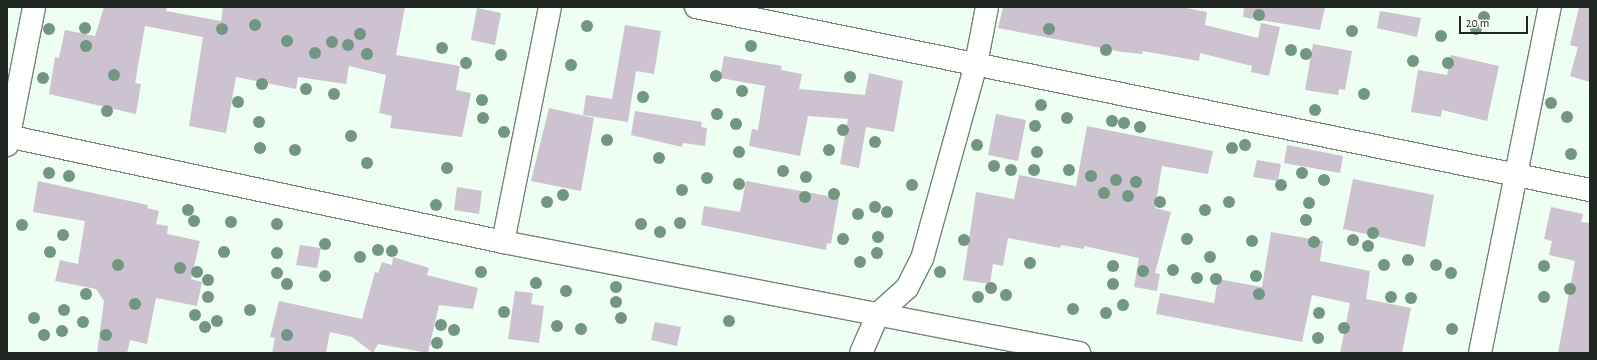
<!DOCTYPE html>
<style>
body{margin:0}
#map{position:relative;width:1597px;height:360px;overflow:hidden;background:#eefef3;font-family:"Alegreya Sans",sans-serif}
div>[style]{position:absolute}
.building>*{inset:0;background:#cdc2cf}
.roads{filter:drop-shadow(1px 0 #758379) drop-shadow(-1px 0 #758379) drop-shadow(0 1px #758379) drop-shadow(0 -1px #758379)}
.minor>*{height:22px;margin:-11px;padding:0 11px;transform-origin:11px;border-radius:11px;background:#fff}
.trees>*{width:12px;height:12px;margin:-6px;border-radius:50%;background:#729681}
span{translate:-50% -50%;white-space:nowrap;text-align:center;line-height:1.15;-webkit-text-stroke:4px #fff;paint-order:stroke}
.frame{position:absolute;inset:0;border:8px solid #202622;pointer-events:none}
.scale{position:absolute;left:1459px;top:16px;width:69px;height:18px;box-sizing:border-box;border:2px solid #202622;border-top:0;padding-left:5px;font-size:12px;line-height:14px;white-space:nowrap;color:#202622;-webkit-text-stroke:3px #fff;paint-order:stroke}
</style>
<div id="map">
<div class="building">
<i style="clip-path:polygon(104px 7px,167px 7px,166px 11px,221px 21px,223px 7px,405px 7px,396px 55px,460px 66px,456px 90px,471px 93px,462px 137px,390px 128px,392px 116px,379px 113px,386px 75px,349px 66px,346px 84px,298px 77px,296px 89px,236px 77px,226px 133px,189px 126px,203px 37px,145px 26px,135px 83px,141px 84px,136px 114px,49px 94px,55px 57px,59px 58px,65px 30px,95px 36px)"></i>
<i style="clip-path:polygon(1003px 7px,1181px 7px,1207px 12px,1205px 25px,1258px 38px,1261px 23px,1280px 27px,1269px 76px,1251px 72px,1252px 66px,1200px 53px,1199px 61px,1143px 51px,1142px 54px,1122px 52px,998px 28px)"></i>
<i style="clip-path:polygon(1244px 7px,1325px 7px,1320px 30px,1243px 17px)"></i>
<i style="clip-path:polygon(1579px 7px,1590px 7px,1590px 82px,1570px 76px,1578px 47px,1570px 45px)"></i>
<i style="clip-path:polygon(477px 8px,501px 13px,495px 45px,471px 40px)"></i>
<i style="clip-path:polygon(1380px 11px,1421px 18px,1417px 37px,1377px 28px)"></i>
<i style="clip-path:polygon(625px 25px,661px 31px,654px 74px,636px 71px,628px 122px,583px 115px,586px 95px,612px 99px)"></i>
<i style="clip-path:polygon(1313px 44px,1352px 51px,1345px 90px,1339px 89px,1338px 95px,1305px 90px)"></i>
<i style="clip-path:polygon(1451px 55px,1499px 66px,1487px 121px,1442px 110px,1441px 117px,1411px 112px,1418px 70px,1447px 75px)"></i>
<i style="clip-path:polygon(724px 56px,782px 66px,781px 70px,802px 74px,799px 89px,865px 95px,869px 73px,903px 81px,894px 132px,866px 127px,859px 168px,840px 164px,848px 119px,808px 116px,800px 156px,749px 146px,752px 129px,758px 130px,765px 86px,720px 78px)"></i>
<i style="clip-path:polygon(549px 108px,594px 118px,581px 191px,531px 181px)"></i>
<i style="clip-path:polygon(635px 111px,702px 122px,701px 127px,707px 128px,705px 146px,683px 143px,682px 147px,631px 135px)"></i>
<i style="clip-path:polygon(996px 114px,1026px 120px,1018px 161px,988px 155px)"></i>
<i style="clip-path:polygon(1087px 126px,1213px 151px,1208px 174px,1162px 166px,1155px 208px,1171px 212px,1155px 273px,1160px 274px,1157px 291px,1134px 287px,1139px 258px,1084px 246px,1084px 249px,1061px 245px,1060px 248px,1008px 238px,1003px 266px,993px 264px,990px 284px,963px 280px,976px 192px,1014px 199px,1019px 175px,1076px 186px)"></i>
<i style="clip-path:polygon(1287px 145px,1343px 156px,1340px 173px,1284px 163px)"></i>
<i style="clip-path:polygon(1257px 160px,1281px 164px,1278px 181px,1253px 177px)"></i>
<i style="clip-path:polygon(1353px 179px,1434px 195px,1425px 247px,1343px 229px)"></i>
<i style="clip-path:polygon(38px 181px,148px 205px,147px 208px,159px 211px,156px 224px,168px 226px,167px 234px,200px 241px,191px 279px,202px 282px,197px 306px,156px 298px,147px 344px,130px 340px,127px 353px,97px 353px,104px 301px,96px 289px,55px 281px,60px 260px,78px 264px,85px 221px,33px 212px)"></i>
<i style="clip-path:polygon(746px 181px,839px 198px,831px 244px,827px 243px,826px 250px,701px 225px,704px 206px,740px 212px)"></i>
<i style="clip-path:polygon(457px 187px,482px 191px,479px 214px,454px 210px)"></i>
<i style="clip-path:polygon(1551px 207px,1583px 214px,1581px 222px,1590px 223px,1590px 353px,1558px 353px,1575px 261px,1549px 255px,1552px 241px,1544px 239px)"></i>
<i style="clip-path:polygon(1271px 232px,1323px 241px,1320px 261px,1370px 271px,1366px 299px,1411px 308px,1402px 353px,1340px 353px,1350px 303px,1312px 295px,1302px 342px,1156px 314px,1160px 293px,1214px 303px,1218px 279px,1262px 287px)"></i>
<i style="clip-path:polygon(300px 245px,321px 248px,317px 268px,296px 265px)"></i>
<i style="clip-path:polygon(393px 257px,429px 268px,427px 275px,478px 288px,473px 309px,439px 305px,428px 353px,378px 344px,373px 353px,352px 337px,330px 332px,326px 353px,272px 353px,275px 338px,270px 337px,279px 301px,362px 319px,375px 272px,378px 273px,382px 262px,392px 265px)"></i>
<i style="clip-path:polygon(515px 291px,533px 293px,531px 304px,544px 306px,539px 343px,508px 339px)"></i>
<i style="clip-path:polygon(655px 322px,681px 327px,677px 346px,651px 340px)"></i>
</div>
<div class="roads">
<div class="minor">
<i style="left:696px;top:7px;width:913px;rotate:11.57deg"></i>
<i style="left:7px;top:136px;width:507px;rotate:12.06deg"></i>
<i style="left:503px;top:242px;width:587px;rotate:10.91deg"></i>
<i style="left:7px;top:145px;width:141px;rotate:-78.9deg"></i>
<i style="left:503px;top:242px;width:240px;rotate:-78.7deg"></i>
<i style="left:861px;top:353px;width:43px;rotate:-66.4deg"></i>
<i style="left:878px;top:314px;width:39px;rotate:-42deg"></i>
<i style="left:907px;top:288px;width:33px;rotate:-63deg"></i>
<i style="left:922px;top:259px;width:202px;rotate:-74.5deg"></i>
<i style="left:976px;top:64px;width:58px;rotate:-79.1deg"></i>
<i style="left:1480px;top:353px;width:353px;rotate:-78.6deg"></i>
</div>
</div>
<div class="trees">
<i style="left:1259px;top:15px"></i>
<i style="left:1484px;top:17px"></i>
<i style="left:255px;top:25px"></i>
<i style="left:587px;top:26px"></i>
<i style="left:85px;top:28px"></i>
<i style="left:49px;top:29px"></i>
<i style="left:222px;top:29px"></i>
<i style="left:1049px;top:29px"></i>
<i style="left:1476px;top:29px"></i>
<i style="left:1352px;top:31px"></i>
<i style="left:360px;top:34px"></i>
<i style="left:1441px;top:36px"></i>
<i style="left:287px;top:41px"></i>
<i style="left:332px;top:42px"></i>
<i style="left:348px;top:45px"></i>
<i style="left:86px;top:46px"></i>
<i style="left:751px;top:46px"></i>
<i style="left:442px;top:48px"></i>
<i style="left:1106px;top:50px"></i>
<i style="left:1291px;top:50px"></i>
<i style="left:315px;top:53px"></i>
<i style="left:367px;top:54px"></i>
<i style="left:1306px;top:54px"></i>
<i style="left:501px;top:55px"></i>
<i style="left:1413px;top:61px"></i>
<i style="left:466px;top:63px"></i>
<i style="left:1448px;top:63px"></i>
<i style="left:571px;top:65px"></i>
<i style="left:114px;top:75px"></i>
<i style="left:716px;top:76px"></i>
<i style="left:850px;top:77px"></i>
<i style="left:43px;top:78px"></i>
<i style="left:262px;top:84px"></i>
<i style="left:306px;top:89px"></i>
<i style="left:742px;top:91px"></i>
<i style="left:334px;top:94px"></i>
<i style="left:1364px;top:94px"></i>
<i style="left:643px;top:97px"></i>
<i style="left:482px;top:100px"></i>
<i style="left:238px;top:102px"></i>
<i style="left:1551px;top:103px"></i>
<i style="left:1041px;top:105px"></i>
<i style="left:1315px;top:110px"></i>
<i style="left:107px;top:111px"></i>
<i style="left:717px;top:114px"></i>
<i style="left:1567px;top:117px"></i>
<i style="left:483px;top:118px"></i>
<i style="left:1067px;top:118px"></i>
<i style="left:1112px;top:121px"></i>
<i style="left:259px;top:122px"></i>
<i style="left:1124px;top:123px"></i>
<i style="left:736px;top:124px"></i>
<i style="left:1035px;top:126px"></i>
<i style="left:1140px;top:127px"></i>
<i style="left:843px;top:130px"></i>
<i style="left:504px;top:132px"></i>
<i style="left:351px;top:136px"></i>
<i style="left:607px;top:140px"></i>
<i style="left:875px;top:142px"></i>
<i style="left:977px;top:145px"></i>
<i style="left:1245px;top:145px"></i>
<i style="left:260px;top:148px"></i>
<i style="left:1232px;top:148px"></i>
<i style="left:295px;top:150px"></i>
<i style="left:829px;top:150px"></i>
<i style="left:739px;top:152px"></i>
<i style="left:1037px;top:152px"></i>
<i style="left:1571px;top:154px"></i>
<i style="left:659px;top:158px"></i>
<i style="left:367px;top:163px"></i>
<i style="left:994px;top:166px"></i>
<i style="left:447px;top:168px"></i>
<i style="left:1011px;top:170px"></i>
<i style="left:1034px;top:170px"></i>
<i style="left:1069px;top:170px"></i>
<i style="left:783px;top:171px"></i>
<i style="left:49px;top:173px"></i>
<i style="left:1302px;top:173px"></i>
<i style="left:69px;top:176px"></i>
<i style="left:1091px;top:176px"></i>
<i style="left:806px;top:177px"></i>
<i style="left:707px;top:178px"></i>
<i style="left:1116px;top:180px"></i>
<i style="left:1324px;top:180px"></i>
<i style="left:1136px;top:182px"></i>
<i style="left:739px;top:184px"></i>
<i style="left:912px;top:185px"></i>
<i style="left:1281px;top:185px"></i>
<i style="left:682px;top:190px"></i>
<i style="left:1104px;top:193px"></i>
<i style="left:834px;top:194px"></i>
<i style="left:563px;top:195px"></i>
<i style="left:1128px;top:196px"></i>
<i style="left:805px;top:197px"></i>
<i style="left:547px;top:202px"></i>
<i style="left:1160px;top:202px"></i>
<i style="left:1229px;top:202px"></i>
<i style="left:1309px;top:203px"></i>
<i style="left:436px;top:205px"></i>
<i style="left:875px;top:207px"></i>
<i style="left:188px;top:210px"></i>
<i style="left:1205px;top:210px"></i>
<i style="left:887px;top:212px"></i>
<i style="left:858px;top:214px"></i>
<i style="left:1306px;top:220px"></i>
<i style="left:194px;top:221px"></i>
<i style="left:231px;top:222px"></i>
<i style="left:680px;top:223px"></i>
<i style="left:277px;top:224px"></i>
<i style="left:641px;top:224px"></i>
<i style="left:22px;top:225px"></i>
<i style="left:660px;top:232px"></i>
<i style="left:1373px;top:233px"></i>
<i style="left:63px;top:235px"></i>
<i style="left:878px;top:237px"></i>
<i style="left:843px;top:239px"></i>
<i style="left:1187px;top:239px"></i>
<i style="left:964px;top:240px"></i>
<i style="left:1353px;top:240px"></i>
<i style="left:1252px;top:241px"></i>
<i style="left:1314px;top:242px"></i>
<i style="left:325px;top:244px"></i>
<i style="left:1368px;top:246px"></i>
<i style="left:378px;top:250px"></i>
<i style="left:392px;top:251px"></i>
<i style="left:50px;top:252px"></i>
<i style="left:224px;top:252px"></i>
<i style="left:277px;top:253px"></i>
<i style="left:877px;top:253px"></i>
<i style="left:360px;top:257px"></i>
<i style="left:1210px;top:257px"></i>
<i style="left:1408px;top:260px"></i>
<i style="left:860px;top:262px"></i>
<i style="left:1030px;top:263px"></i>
<i style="left:118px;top:265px"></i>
<i style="left:1384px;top:265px"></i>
<i style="left:1436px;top:265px"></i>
<i style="left:1113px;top:266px"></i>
<i style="left:1544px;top:266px"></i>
<i style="left:180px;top:268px"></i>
<i style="left:1173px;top:270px"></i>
<i style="left:1143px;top:271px"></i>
<i style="left:197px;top:272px"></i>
<i style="left:481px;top:272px"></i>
<i style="left:940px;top:272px"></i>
<i style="left:277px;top:273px"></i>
<i style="left:1451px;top:273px"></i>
<i style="left:325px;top:276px"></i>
<i style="left:1256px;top:276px"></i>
<i style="left:1197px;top:278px"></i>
<i style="left:1216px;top:279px"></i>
<i style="left:208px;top:280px"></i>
<i style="left:536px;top:283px"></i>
<i style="left:287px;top:284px"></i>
<i style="left:1113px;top:284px"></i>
<i style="left:616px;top:287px"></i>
<i style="left:991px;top:288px"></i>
<i style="left:1570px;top:289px"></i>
<i style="left:566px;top:291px"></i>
<i style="left:86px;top:294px"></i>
<i style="left:1259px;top:294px"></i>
<i style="left:1006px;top:295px"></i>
<i style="left:208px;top:297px"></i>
<i style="left:978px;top:297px"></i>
<i style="left:1391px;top:297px"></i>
<i style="left:1544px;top:297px"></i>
<i style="left:1411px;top:298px"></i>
<i style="left:616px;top:302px"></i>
<i style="left:135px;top:304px"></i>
<i style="left:1123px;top:305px"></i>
<i style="left:1073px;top:309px"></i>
<i style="left:64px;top:310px"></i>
<i style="left:250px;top:310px"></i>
<i style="left:504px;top:312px"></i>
<i style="left:1106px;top:313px"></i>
<i style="left:1319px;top:313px"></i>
<i style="left:195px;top:315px"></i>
<i style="left:34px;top:318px"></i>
<i style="left:621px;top:318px"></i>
<i style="left:217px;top:321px"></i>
<i style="left:729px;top:321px"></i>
<i style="left:83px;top:322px"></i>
<i style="left:441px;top:325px"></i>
<i style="left:557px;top:326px"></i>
<i style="left:205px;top:327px"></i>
<i style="left:1344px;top:328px"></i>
<i style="left:581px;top:329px"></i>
<i style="left:1452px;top:329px"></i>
<i style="left:454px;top:330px"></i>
<i style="left:62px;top:331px"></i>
<i style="left:44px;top:335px"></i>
<i style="left:106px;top:335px"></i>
<i style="left:287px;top:335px"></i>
<i style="left:1318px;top:338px"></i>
<i style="left:437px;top:343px"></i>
</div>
<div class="frame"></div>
<div class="scale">20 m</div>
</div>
